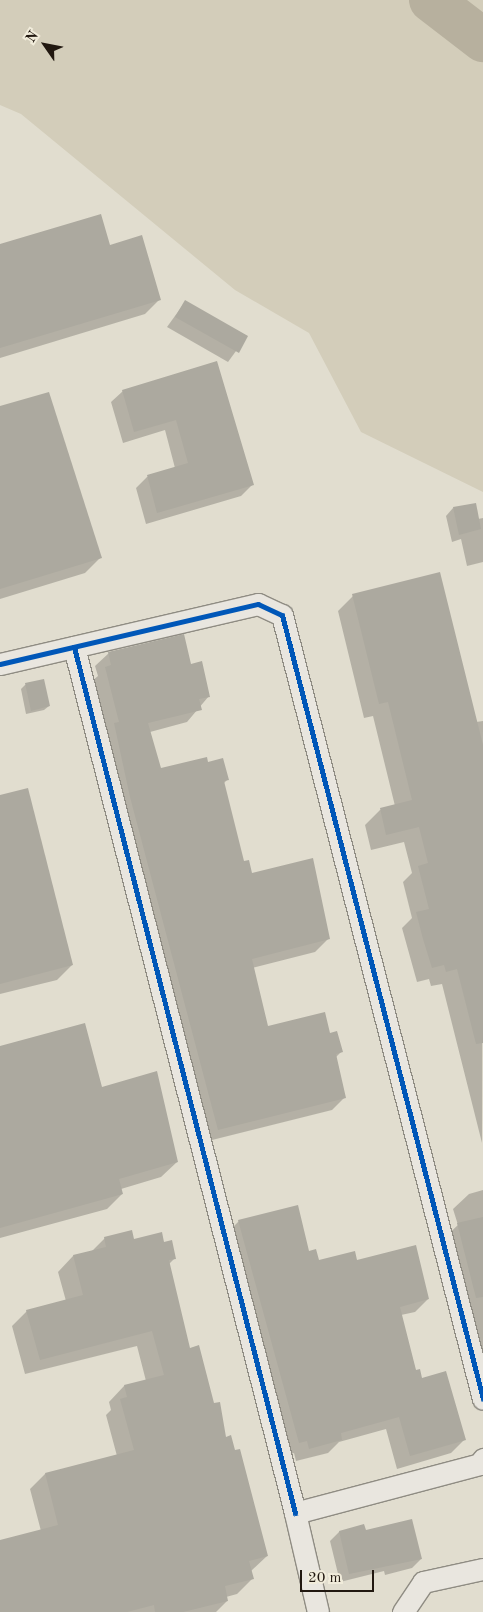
<!DOCTYPE html>
<style>
body{margin:0}
#map{position:relative;width:483px;height:1612px;overflow:hidden;background:#e1ddcf;font-family:"Old Standard TT",serif}
div>[style]{position:absolute}
.green>*{inset:0;background:#d3cdba}
.shadow>*{inset:0;background:#0003}
.river>*{height:44px;margin:-22px;padding:0 22px;transform-origin:22px;border-radius:22px;background:#b7b09e}
.building>*{inset:0;background:#aca99f}
.roads{filter:drop-shadow(1px 0 #8f8c83) drop-shadow(-1px 0 #8f8c83) drop-shadow(0 1px #8f8c83) drop-shadow(0 -1px #8f8c83)}
.minor>*{height:21px;margin:-10.5px;padding:0 10.5px;transform-origin:10.5px;border-radius:10.5px;background:#e9e6df}
.cycleway>*{height:5px;margin:-2.5px;padding:0 2.5px;transform-origin:2.5px;border-radius:2.5px;background:#0057b8}
span{translate:-50% -50%;white-space:nowrap;text-align:center;line-height:1.15;-webkit-text-stroke:4px #f1ecdb;paint-order:stroke}
.north{position:absolute;left:20px;top:20px;width:50px;height:50px;-webkit-text-stroke:4px #f1ecdb;paint-order:stroke;rotate:303deg;font-size:14px;font-weight:700;line-height:20px;text-align:center;color:#211810}
.north::after{content:'';display:block;margin:auto;width:18px;height:22px;background:#211810;clip-path:polygon(50% 0,100% 100%,50% 72%,0 100%)}
.scale{position:absolute;left:300px;top:1570px;width:74px;height:22px;box-sizing:border-box;border:2px solid #211810;border-top:0;padding-left:6px;font-size:15px;line-height:18px;white-space:nowrap;color:#211810;-webkit-text-stroke:4px #f1ecdb;paint-order:stroke}
</style>
<div id="map">
<div class="green">
<i style="clip-path:polygon(0 0,483px 0,483px 492px,361px 432px,309px 333px,235px 290px,21px 114px,0 105px)"></i>
</div>
<div class="shadow">
<i style="clip-path:polygon(0 245px,110px 246px,159px 300px,145px 314px,0 358px)"></i>
<i style="clip-path:polygon(185px 302px,247px 336px,228px 362px,167px 327px)"></i>
<i style="clip-path:polygon(216px 363px,253px 484px,241px 496px,146px 524px,136px 488px,147px 477px,175px 468px,165px 430px,123px 443px,111px 402px,123px 391px)"></i>
<i style="clip-path:polygon(0 407px,100px 558px,85px 573px,0 599px)"></i>
<i style="clip-path:polygon(453px 508px,478px 519px,483px 518px,483px 562px,467px 566px,461px 539px,452px 542px,446px 516px)"></i>
<i style="clip-path:polygon(353px 596px,476px 722px,483px 721px,482px 1143px,442px 984px,431px 986px,429px 979px,417px 982px,402px 928px,412px 918px,403px 882px,412px 873px,404px 842px,371px 850px,365px 825px,380px 810px,395px 806px,373px 716px,364px 718px,338px 611px)"></i>
<i style="clip-path:polygon(109px 653px,190px 665px,209px 696px,187px 722px,150px 732px,160px 770px,207px 763px,227px 780px,223px 784px,243px 863px,251px 875px,328px 939px,315px 952px,252px 968px,267px 1028px,329px 1034px,341px 1052px,336px 1057px,345px 1097px,332px 1110px,204px 1142px,92px 681px,98px 676px,95px 666px)"></i>
<i style="clip-path:polygon(43px 680px,49px 706px,44px 710px,26px 714px,21px 689px,25px 685px)"></i>
<i style="clip-path:polygon(0 797px,72px 965px,57px 980px,0 994px)"></i>
<i style="clip-path:polygon(0 1047px,101px 1088px,177px 1162px,161px 1177px,121px 1189px,122px 1194px,107px 1209px,0 1238px)"></i>
<i style="clip-path:polygon(483px 1190px,483px 1397px,442px 1240px,458px 1225px,453px 1209px,469px 1194px)"></i>
<i style="clip-path:polygon(239px 1221px,308px 1252px,318px 1262px,356px 1262px,428px 1299px,415px 1312px,401px 1315px,416px 1372px,464px 1440px,451px 1453px,397px 1469px,386px 1429px,339px 1442px,328px 1453px,296px 1461px,294px 1453px,286px 1456px,226px 1234px)"></i>
<i style="clip-path:polygon(105px 1238px,163px 1243px,175px 1258px,168px 1265px,189px 1349px,267px 1556px,251px 1571px,252px 1579px,237px 1594px,226px 1597px,227px 1601px,216px 1612px,0 1612px,0 1541px,41px 1531px,30px 1489px,45px 1474px,117px 1456px,106px 1415px,111px 1410px,109px 1402px,124px 1386px,146px 1381px,137px 1346px,25px 1374px,12px 1326px,27px 1311px,66px 1301px,58px 1272px,73px 1256px,91px 1252px)"></i>
<i style="clip-path:polygon(363px 1526px,365px 1532px,421px 1559px,412px 1568px,385px 1575px,384px 1571px,340px 1582px,330px 1541px,339px 1532px)"></i>
</div>
<div class="river">
<i style="left:431px;top:0;width:66px;rotate:37.6deg"></i>
</div>
<div class="building">
<i style="clip-path:polygon(101px 214px,110px 245px,142px 235px,161px 300px,0 348px,0 244px)"></i>
<i style="clip-path:polygon(185px 300px,248px 336px,239px 353px,175px 317px)"></i>
<i style="clip-path:polygon(217px 361px,254px 485px,157px 513px,147px 475px,188px 463px,176px 420px,134px 432px,122px 390px)"></i>
<i style="clip-path:polygon(49px 392px,102px 558px,0 589px,0 406px)"></i>
<i style="clip-path:polygon(476px 503px,481px 529px,459px 535px,453px 507px)"></i>
<i style="clip-path:polygon(440px 572px,483px 745px,483px 1043px,476px 1044px,457px 969px,446px 972px,444px 965px,432px 968px,423px 939px,416px 912px,429px 909px,418px 866px,428px 863px,419px 827px,386px 835px,380px 808px,412px 800px,388px 702px,379px 704px,352px 594px)"></i>
<i style="clip-path:polygon(184px 634px,191px 664px,202px 661px,210px 697px,199px 699px,202px 710px,148px 723px,161px 768px,207px 757px,208px 762px,223px 758px,229px 780px,224px 781px,244px 861px,249px 860px,252px 873px,313px 858px,330px 939px,252px 959px,268px 1026px,325px 1012px,330px 1033px,337px 1031px,343px 1052px,336px 1054px,346px 1098px,218px 1130px,130px 797px,114px 723px,119px 722px,105px 667px,111px 665px,108px 652px)"></i>
<i style="clip-path:polygon(44px 679px,50px 706px,31px 711px,25px 683px)"></i>
<i style="clip-path:polygon(28px 788px,73px 965px,0 984px,0 795px)"></i>
<i style="clip-path:polygon(85px 1023px,102px 1087px,157px 1071px,178px 1162px,119px 1179px,123px 1194px,0 1228px,0 1046px)"></i>
<i style="clip-path:polygon(298px 1205px,309px 1251px,316px 1249px,319px 1260px,355px 1251px,357px 1260px,416px 1245px,429px 1299px,400px 1307px,416px 1370px,420px 1369px,422px 1378px,446px 1371px,466px 1440px,410px 1456px,399px 1417px,341px 1433px,342px 1440px,309px 1449px,307px 1441px,299px 1443px,238px 1220px)"></i>
<i style="clip-path:polygon(483px 1217px,483px 1297px,476px 1298px,457px 1223px)"></i>
<i style="clip-path:polygon(132px 1230px,134px 1239px,162px 1232px,164px 1242px,172px 1240px,176px 1259px,169px 1260px,190px 1348px,199px 1345px,214px 1403px,220px 1402px,226px 1437px,231px 1435px,235px 1450px,240px 1449px,268px 1556px,249px 1561px,254px 1579px,225px 1586px,228px 1601px,183px 1612px,155px 1612px,154px 1605px,127px 1612px,0 1612px,0 1540px,58px 1525px,45px 1473px,134px 1450px,120px 1399px,127px 1397px,124px 1385px,164px 1375px,152px 1331px,40px 1360px,26px 1310px,83px 1295px,73px 1255px,106px 1247px,104px 1237px)"></i>
<i style="clip-path:polygon(412px 1519px,422px 1559px,349px 1574px,339px 1531px,364px 1524px,366px 1530px)"></i>
</div>
<div class="roads">
<div class="minor">
<i style="left:74px;top:647px;width:894px;rotate:75.68deg"></i>
<i style="left:0;top:664px;width:265px;rotate:-13.1deg"></i>
<i style="left:258px;top:604px;width:26px;rotate:25deg"></i>
<i style="left:282px;top:615px;width:809px;rotate:75.62deg"></i>
<i style="left:318px;top:1612px;width:102px;rotate:-103.1deg"></i>
<i style="left:295px;top:1513px;width:191px;rotate:-14.8deg"></i>
<i style="left:480px;top:1464px;width:6px;rotate:-59deg"></i>
<i style="left:403px;top:1612px;width:36px;rotate:-56deg"></i>
<i style="left:423px;top:1582px;width:61px;rotate:-12.2deg"></i>
</div>
</div>
<div class="cycleway">
<i style="left:74px;top:647px;width:894px;rotate:75.68deg"></i>
<i style="left:0;top:664px;width:265px;rotate:-13.1deg"></i>
<i style="left:258px;top:604px;width:26px;rotate:25deg"></i>
<i style="left:282px;top:615px;width:809px;rotate:75.62deg"></i>
</div>
<div class="north">N</div>
<div class="scale">20 m</div>
</div>
